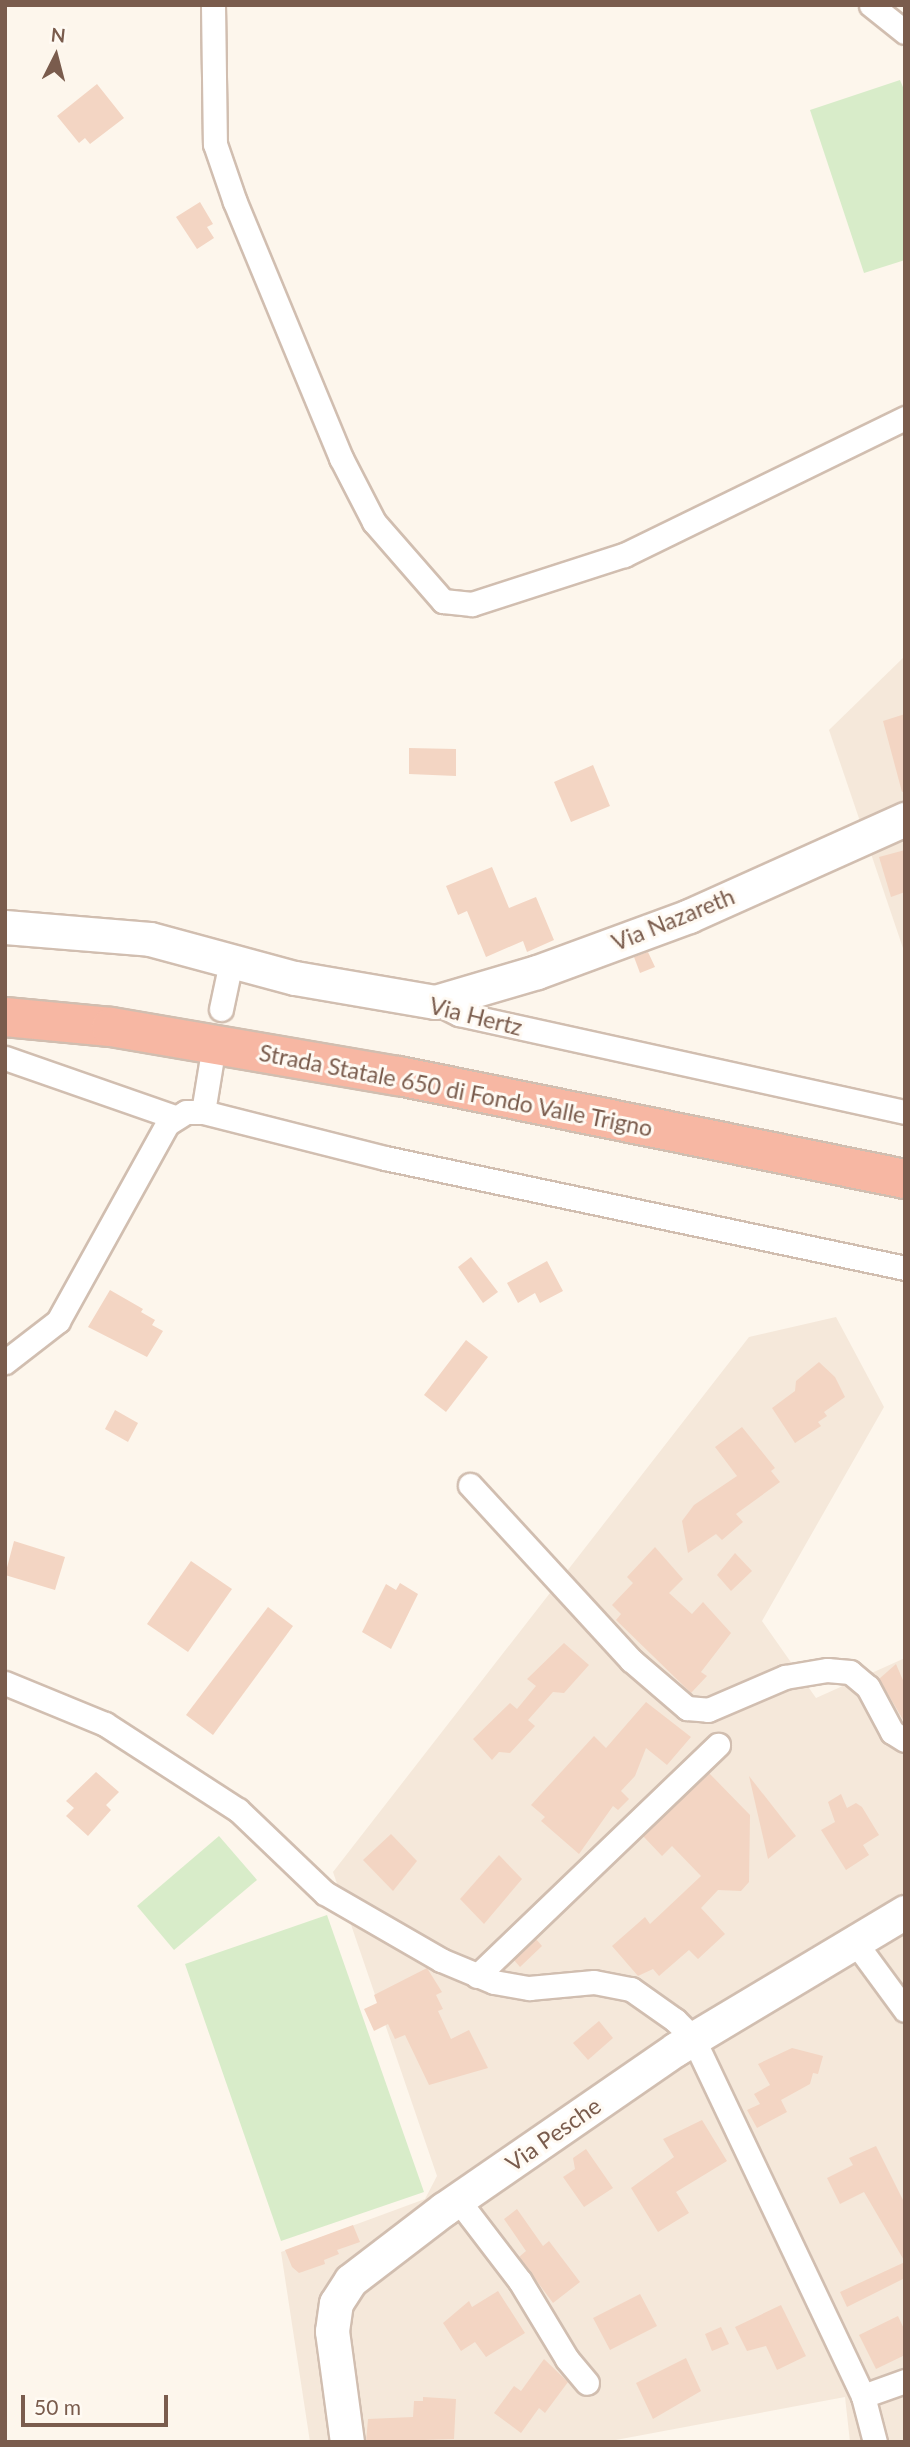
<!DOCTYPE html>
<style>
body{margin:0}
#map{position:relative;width:910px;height:2447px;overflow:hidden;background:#fdf6ec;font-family:Lato,sans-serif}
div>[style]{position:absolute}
.residential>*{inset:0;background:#f5e8da}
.green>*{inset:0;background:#d8ecc9}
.building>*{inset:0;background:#f3d5c3}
.roads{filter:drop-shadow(2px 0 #d1beb0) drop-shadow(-2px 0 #d1beb0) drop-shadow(0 2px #d1beb0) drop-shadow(0 -2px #d1beb0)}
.street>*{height:23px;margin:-11.5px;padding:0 11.5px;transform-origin:11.5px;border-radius:11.5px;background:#fff}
.secondary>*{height:33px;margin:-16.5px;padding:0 16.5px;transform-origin:16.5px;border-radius:16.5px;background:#fff}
.highway>*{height:38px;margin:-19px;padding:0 19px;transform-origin:19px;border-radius:19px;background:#f7b7a3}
span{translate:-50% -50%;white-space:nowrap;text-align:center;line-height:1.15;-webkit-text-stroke:6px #fffaf3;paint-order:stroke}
.street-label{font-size:23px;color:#7a5c4d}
.frame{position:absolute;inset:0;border:7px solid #7a5c4d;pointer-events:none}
.north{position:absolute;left:21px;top:21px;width:70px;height:70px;-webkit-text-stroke:5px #fffaf3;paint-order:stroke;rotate:6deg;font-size:19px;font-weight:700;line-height:28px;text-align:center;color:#7a5c4d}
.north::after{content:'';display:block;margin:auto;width:24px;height:32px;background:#7a5c4d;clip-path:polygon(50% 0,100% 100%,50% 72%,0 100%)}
.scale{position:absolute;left:21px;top:2395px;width:147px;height:32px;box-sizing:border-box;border:4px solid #7a5c4d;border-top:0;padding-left:9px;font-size:21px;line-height:24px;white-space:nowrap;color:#7a5c4d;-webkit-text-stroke:5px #fffaf3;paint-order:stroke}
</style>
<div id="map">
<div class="residential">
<i style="clip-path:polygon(905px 656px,905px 954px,829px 730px)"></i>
<i style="clip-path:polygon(836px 1317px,884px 1407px,762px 1621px,816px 1698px,905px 1658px,905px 2442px,850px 2442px,845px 2397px,605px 2442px,310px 2442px,281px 2252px,425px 2199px,437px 2176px,333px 1872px,749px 1337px)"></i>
</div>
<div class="green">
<i style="clip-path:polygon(900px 80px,905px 92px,905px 260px,864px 273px,810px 110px)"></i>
<i style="clip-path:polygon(219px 1836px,257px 1880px,174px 1950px,137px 1906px)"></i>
<i style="clip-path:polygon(327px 1915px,424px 2192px,281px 2241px,185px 1964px)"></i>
</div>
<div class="building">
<i style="clip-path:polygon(97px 84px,124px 118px,90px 144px,85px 138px,79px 143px,57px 116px)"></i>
<i style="clip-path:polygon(200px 202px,213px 224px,207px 227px,214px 238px,197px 249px,176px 217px)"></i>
<i style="clip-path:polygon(905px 714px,905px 791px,902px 792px,883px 721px)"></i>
<i style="clip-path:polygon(409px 748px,456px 749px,456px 776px,409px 774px)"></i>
<i style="clip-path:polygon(593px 765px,610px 806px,571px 822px,554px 782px)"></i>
<i style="clip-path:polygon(905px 850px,905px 892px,891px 897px,879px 857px)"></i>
<i style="clip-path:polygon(492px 867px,509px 908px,536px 897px,554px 940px,527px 952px,523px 941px,486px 957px,467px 911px,458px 915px,446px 886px)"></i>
<i style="clip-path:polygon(648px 952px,655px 967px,640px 973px,634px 957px)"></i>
<i style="clip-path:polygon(471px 1257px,498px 1292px,483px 1303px,458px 1267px)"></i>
<i style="clip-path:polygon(547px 1261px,563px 1291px,540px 1303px,535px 1293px,518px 1303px,507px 1283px)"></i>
<i style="clip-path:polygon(110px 1290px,143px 1309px,141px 1312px,155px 1320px,152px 1325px,163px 1331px,147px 1357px,88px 1327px)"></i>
<i style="clip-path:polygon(466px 1340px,488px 1357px,446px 1412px,424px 1395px)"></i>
<i style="clip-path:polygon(819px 1362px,835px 1377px,845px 1397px,824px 1412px,827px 1416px,818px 1422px,821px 1426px,795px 1443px,772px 1408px,795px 1391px,796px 1381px)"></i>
<i style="clip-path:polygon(115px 1410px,138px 1423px,128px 1442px,105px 1429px)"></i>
<i style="clip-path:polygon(742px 1427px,775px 1468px,771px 1471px,780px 1482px,736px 1514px,743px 1522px,722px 1540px,716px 1534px,688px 1553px,682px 1521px,694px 1505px,737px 1476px,715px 1447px)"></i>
<i style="clip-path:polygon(14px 1541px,65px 1557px,55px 1590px,5px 1575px)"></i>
<i style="clip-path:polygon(655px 1547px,683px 1579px,669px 1593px,692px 1614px,703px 1602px,731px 1633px,701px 1672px,707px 1676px,691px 1693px,616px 1620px,621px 1614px,612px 1605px,633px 1583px,627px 1577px)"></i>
<i style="clip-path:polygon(735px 1553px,752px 1571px,731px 1591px,717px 1575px)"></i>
<i style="clip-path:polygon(191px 1561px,232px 1589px,188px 1652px,147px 1624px)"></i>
<i style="clip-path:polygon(400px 1583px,418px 1594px,391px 1649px,362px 1632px,386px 1584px,396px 1590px)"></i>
<i style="clip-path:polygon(268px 1607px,293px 1626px,213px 1735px,186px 1715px)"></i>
<i style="clip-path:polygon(564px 1643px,589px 1665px,564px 1693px,553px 1692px,528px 1720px,535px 1726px,510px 1753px,499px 1752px,492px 1760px,473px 1739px,510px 1703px,517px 1709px,536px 1686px,527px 1679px)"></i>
<i style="clip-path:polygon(896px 1664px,905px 1685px,905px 1723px,879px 1679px)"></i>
<i style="clip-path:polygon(646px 1702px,691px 1737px,667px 1765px,646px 1748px,635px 1776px,621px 1791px,629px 1799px,618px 1810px,613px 1806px,579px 1854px,541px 1821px,545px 1817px,531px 1805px,594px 1736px,606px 1748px)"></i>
<i style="clip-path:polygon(96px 1772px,119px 1792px,106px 1805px,111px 1810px,88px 1836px,66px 1816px,74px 1808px,66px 1801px)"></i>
<i style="clip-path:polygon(709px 1773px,750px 1815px,749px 1882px,741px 1891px,718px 1890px,701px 1908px,725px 1934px,698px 1959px,689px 1950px,659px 1976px,653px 1969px,638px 1976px,612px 1946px,645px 1917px,650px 1924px,701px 1876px,672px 1846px,662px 1856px,643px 1836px)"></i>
<i style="clip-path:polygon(749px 1776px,796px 1836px,768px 1859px)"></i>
<i style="clip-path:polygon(841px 1794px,847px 1808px,856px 1803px,862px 1807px,879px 1835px,863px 1845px,869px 1855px,846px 1870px,821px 1830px,835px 1822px,828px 1802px)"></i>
<i style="clip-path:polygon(391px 1834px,417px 1861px,393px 1891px,363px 1860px)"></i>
<i style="clip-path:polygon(499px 1855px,522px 1879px,484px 1924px,460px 1899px)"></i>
<i style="clip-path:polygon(536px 1939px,542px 1946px,520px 1967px,514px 1960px)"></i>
<i style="clip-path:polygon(427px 1968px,442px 1992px,436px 1995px,443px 2009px,438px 2011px,451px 2039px,469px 2030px,488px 2068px,429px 2085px,405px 2035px,395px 2039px,388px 2024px,374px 2031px,364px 2009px,377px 2003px,374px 1995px)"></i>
<i style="clip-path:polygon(599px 2021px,613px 2038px,588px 2060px,573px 2043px)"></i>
<i style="clip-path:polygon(792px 2048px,823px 2056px,818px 2074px,813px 2073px,810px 2084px,781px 2100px,787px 2112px,757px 2128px,747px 2110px,760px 2104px,754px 2094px,770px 2085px,758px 2064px)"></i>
<i style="clip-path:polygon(702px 2120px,727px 2161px,676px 2192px,689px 2213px,658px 2232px,631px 2188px,674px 2157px,663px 2139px)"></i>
<i style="clip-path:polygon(876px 2146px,905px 2204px,905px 2278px,847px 2307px,840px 2292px,905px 2262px,864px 2192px,840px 2204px,827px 2178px,853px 2165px,849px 2158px)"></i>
<i style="clip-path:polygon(586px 2149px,613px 2188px,584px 2207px,563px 2177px,575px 2169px,573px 2158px)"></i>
<i style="clip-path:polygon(517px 2209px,543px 2246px,549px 2241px,580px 2282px,553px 2303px,519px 2257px,526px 2251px,504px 2219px)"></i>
<i style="clip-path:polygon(353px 2225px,360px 2242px,337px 2250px,339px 2254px,324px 2260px,325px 2264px,299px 2273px,292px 2267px,285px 2250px)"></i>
<i style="clip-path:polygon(498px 2291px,525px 2333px,486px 2357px,475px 2342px,461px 2351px,443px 2323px,469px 2301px,472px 2307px)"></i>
<i style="clip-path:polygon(640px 2294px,657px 2326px,610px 2350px,593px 2318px)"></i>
<i style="clip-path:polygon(781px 2305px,806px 2356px,777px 2370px,766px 2346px,747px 2351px,735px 2327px)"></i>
<i style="clip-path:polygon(898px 2316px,905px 2331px,905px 2355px,876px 2369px,859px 2335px)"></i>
<i style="clip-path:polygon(721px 2327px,729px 2344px,712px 2351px,705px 2334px)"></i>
<i style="clip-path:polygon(686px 2358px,701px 2391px,653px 2419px,636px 2383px)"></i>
<i style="clip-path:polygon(544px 2359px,568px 2382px,545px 2413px,539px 2408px,521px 2433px,494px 2413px,514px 2386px,521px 2391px)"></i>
<i style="clip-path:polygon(423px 2397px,456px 2399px,454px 2439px,366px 2442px,368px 2419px,413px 2417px,414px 2401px,423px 2401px)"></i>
</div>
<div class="roads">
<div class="street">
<i style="left:213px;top:5px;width:139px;rotate:89.2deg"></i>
<i style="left:215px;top:144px;width:61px;rotate:71deg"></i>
<i style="left:235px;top:202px;width:277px;rotate:67.5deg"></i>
<i style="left:341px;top:458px;width:72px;rotate:62.7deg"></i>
<i style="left:374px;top:522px;width:105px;rotate:48.9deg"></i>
<i style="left:443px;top:601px;width:29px;rotate:6deg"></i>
<i style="left:472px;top:604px;width:160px;rotate:-17.9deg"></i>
<i style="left:624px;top:555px;width:313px;rotate:-26deg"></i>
<i style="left:871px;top:5px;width:43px;rotate:38.5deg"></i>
<i style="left:435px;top:1002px;width:27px;rotate:27deg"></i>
<i style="left:459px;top:1014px;width:457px;rotate:12.4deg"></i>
<i style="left:221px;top:1009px;width:48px;rotate:-78deg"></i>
<i style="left:5px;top:1058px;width:179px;rotate:19.2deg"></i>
<i style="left:203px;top:1112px;width:188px;rotate:14.2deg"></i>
<i style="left:385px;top:1158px;width:532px;rotate:11.94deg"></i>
<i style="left:5px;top:1362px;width:67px;rotate:-37.7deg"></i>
<i style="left:58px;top:1321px;width:225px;rotate:-61deg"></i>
<i style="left:167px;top:1124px;width:22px;rotate:-32deg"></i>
<i style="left:186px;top:1112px;width:17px"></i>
<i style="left:203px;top:1112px;width:56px;rotate:-80.7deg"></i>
<i style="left:470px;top:1485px;width:238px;rotate:47.4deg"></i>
<i style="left:631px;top:1660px;width:74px;rotate:40.6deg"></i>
<i style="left:687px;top:1708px;width:21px;rotate:5deg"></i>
<i style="left:708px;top:1710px;width:84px;rotate:-23.2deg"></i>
<i style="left:785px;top:1677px;width:43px;rotate:-9.5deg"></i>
<i style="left:827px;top:1670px;width:23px;rotate:5deg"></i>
<i style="left:850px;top:1672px;width:23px;rotate:40deg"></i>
<i style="left:868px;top:1687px;width:51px;rotate:61.9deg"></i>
<i style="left:892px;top:1732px;width:15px;rotate:32deg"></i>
<i style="left:5px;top:1683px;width:108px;rotate:22.3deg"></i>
<i style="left:105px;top:1724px;width:158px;rotate:32.9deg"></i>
<i style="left:238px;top:1810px;width:120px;rotate:43.7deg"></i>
<i style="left:325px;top:1893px;width:134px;rotate:30deg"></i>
<i style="left:441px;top:1960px;width:57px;rotate:22.5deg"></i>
<i style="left:494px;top:1982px;width:36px;rotate:10deg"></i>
<i style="left:529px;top:1988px;width:65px;rotate:-5.3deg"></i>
<i style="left:594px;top:1982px;width:38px;rotate:11deg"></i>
<i style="left:631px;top:1989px;width:54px;rotate:35.2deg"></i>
<i style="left:675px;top:2020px;width:25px;rotate:45deg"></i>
<i style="left:693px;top:2038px;width:396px;rotate:64.6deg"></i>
<i style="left:863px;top:2396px;width:48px;rotate:75.4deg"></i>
<i style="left:855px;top:1942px;width:84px;rotate:53.7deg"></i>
<i style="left:477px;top:1976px;width:334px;rotate:-43.8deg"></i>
<i style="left:458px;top:2200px;width:102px;rotate:52.6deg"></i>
<i style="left:520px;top:2281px;width:91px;rotate:58.9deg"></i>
<i style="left:567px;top:2359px;width:31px;rotate:50deg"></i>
<i style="left:863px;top:2396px;width:45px;rotate:-19.7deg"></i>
</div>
<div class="secondary">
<i style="left:5px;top:927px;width:145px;rotate:4.7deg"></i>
<i style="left:150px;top:939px;width:150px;rotate:15.1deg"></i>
<i style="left:295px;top:978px;width:142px;rotate:9.7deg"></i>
<i style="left:435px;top:1002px;width:106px;rotate:-16.4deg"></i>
<i style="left:537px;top:972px;width:162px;rotate:-20.2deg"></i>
<i style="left:689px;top:916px;width:237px;rotate:-24.2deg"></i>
<i style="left:347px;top:2442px;width:112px;rotate:-97.7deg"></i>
<i style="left:332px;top:2331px;width:28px;rotate:-82deg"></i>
<i style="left:336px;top:2303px;width:27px;rotate:-57deg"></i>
<i style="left:351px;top:2280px;width:117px;rotate:-37.4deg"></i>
<i style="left:444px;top:2209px;width:282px;rotate:-34.6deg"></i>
<i style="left:676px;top:2049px;width:267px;rotate:-30.9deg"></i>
</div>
<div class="highway">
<i style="left:5px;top:1017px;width:106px;rotate:5.4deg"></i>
<i style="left:111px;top:1027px;width:292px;rotate:9.7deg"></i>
<i style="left:399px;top:1076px;width:516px;rotate:11.51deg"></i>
</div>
</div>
<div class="street-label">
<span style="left:673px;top:919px;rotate:-22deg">Via Nazareth</span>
<span style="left:476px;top:1016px;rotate:14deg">Via Hertz</span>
<span style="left:456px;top:1090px;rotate:11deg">Strada Statale 650 di Fondo Valle Trigno</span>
<span style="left:553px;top:2134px;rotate:-35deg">Via Pesche</span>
</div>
<div class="frame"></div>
<div class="north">N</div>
<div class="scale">50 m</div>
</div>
